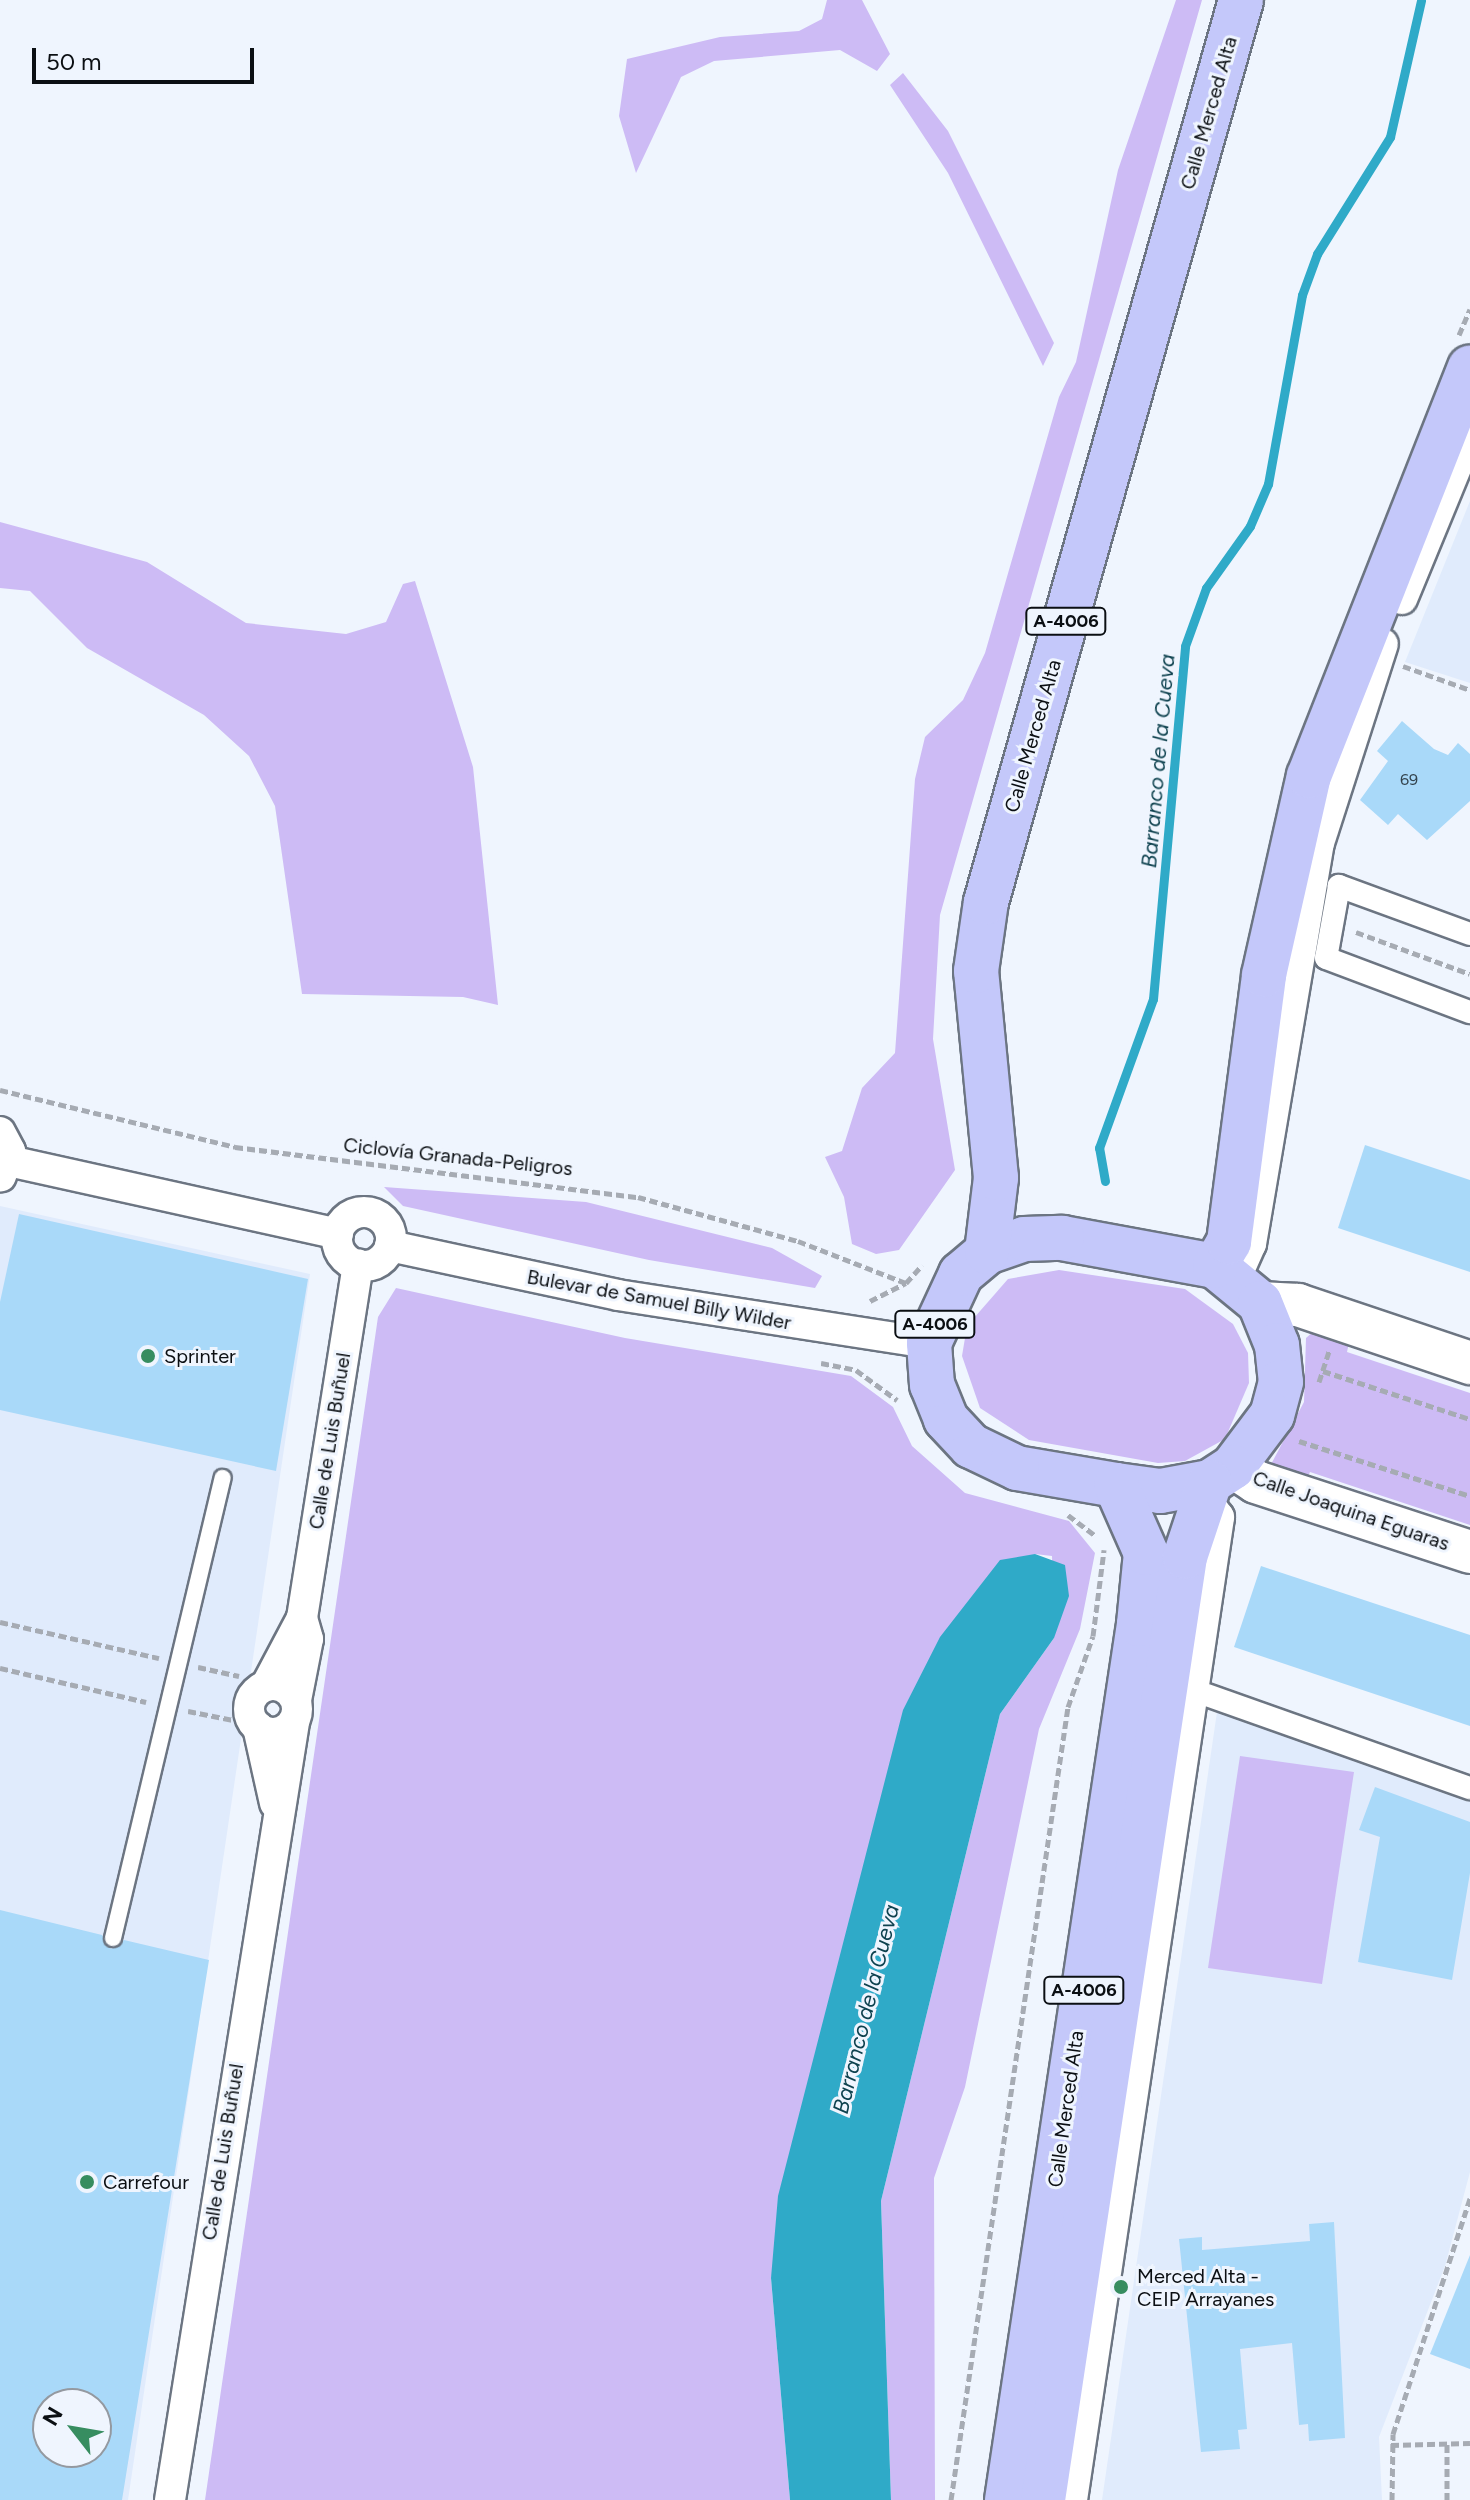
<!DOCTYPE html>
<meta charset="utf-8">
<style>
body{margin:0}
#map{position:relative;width:1470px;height:2500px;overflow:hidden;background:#eff5fe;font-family:Figtree,sans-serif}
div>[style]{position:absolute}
.built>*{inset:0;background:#e0ebfc}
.green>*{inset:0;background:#cdbbf5}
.water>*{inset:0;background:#2faac8}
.stream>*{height:9px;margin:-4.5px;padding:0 4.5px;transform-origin:4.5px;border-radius:4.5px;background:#2faac8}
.building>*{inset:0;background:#a9d9f9}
.path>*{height:5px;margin-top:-2.5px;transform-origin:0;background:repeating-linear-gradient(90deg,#a6abb3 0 8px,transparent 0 12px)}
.roads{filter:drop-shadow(2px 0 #6c7582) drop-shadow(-2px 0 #6c7582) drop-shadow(0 2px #6c7582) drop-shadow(0 -2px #6c7582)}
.service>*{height:16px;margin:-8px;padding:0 8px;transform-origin:8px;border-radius:8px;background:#fff}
.pedestrian>*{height:22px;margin:-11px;padding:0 11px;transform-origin:11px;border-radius:11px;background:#fff}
.minor>*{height:30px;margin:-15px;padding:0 15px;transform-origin:15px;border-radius:15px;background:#fff}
.minor>.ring{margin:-15px;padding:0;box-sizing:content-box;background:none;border:30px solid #fff;border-radius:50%}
.secondary>*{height:42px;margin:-21px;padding:0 21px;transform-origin:21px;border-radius:21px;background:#fff}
.primary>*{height:44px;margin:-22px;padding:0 22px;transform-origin:22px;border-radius:22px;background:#c4c8fa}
.dots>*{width:22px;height:22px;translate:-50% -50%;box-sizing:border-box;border:4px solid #eff5fe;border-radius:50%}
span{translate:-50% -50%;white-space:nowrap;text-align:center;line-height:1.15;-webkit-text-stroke:6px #eff5fe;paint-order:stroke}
.number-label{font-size:16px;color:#32424c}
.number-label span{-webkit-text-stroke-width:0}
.shield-label span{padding:2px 6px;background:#eff5fe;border:2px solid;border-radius:6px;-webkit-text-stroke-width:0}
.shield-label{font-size:18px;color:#0b0f13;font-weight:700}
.street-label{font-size:20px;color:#0b0f13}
.poi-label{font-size:20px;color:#0b0f13}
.left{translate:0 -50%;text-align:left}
.water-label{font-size:22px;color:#0e424f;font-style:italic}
.north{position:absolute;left:32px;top:2388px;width:80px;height:80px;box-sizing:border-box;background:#eff5fe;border:2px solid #9499a0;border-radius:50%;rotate:301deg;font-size:22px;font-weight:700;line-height:32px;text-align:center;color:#0b0f13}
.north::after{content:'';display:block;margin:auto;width:28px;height:36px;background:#378d60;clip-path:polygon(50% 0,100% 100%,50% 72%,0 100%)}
.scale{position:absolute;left:32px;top:48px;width:222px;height:36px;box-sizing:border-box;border:4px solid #0b0f13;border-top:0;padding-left:10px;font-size:24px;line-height:28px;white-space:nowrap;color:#0b0f13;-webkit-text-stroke:6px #eff5fe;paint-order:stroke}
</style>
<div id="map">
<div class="built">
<i style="clip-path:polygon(1470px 501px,1470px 683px,1405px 662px)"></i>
<i style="clip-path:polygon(evenodd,0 1206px,310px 1274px,128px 2500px,0 2500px,0 1206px,48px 2404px,96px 2404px,96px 2452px,48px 2452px,48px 2404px)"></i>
<i style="clip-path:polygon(1217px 1712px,1470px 1801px,1470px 2172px,1445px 2266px,1379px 2437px,1382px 2500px,1102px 2500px)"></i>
</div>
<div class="green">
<i style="clip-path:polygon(827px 0,862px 0,890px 54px,877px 71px,840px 50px,714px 61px,681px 77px,636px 173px,619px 116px,627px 59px,720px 37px,799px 31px,822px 19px)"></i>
<i style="clip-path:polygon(1176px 0,1202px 0,940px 915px,933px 1039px,955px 1170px,899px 1250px,876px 1254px,852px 1244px,844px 1197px,825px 1157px,842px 1151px,862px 1088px,895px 1053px,915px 779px,925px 737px,963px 700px,985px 653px,1059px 397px,1076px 362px,1118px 170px)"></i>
<i style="clip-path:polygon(903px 73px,948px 131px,1054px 343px,1043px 366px,948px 173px,890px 85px)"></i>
<i style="clip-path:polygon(0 522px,147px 562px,246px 623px,346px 634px,386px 622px,403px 584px,415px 581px,473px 767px,498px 1005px,463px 997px,302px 994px,275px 806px,249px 756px,204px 715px,87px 648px,30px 591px,0 588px)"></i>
<i style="clip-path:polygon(384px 1187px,586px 1202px,772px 1248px,822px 1276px,815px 1288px,649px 1260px,403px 1206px)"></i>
<i style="clip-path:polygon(1059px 1270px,1185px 1289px,1233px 1324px,1248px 1353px,1249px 1383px,1225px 1439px,1185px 1461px,1158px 1463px,1029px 1440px,980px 1408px,962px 1356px,967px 1326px,1008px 1279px)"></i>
<i style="clip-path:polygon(396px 1288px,625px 1338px,851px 1376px,893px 1407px,912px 1446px,965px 1493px,1069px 1521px,1095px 1553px,1080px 1629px,1039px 1729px,965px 2087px,934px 2178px,935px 2500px,891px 2500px,881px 2201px,1000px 1714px,1054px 1638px,1052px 1556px,1035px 1554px,771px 2278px,790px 2500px,205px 2500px,378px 1317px)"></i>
<i style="clip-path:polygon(1314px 1331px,1350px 1338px,1347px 1352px,1470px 1393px,1470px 1525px,1310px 1472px,1305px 1483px,1268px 1470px,1304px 1402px,1306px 1338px)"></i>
<i style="clip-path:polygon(1240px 1756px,1354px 1772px,1322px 1984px,1208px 1968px)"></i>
</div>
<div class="water">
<i style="clip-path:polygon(1035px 1554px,1065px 1565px,1069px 1596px,1054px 1638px,1000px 1714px,881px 2201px,891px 2500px,790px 2500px,771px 2278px,778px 2196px,903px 1710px,940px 1637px,1000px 1560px)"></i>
</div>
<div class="stream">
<i style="left:1105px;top:1181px;width:34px;rotate:-100deg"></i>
<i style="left:1099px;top:1148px;width:158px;rotate:-70.1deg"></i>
<i style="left:1153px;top:999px;width:354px;rotate:-84.8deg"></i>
<i style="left:1185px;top:646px;width:62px;rotate:-70.1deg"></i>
<i style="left:1206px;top:588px;width:76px;rotate:-54.6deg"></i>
<i style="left:1250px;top:526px;width:46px;rotate:-66.8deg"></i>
<i style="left:1268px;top:484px;width:192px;rotate:-79.8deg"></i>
<i style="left:1302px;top:295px;width:44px;rotate:-69.9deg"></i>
<i style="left:1317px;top:254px;width:138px;rotate:-58deg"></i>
<i style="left:1390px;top:137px;width:140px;rotate:-77.2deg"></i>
</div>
<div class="building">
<i style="clip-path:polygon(1402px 721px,1434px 749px,1448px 755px,1458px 743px,1470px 754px,1470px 801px,1427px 840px,1398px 814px,1388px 825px,1360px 800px,1388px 761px,1377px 751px)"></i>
<i style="clip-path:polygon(1365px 1145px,1470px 1180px,1470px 1272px,1338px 1228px)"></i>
<i style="clip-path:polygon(19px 1214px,308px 1279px,276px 1471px,0 1410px,0 1302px)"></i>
<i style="clip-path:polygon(1261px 1566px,1470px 1635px,1470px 1726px,1234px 1647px)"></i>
<i style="clip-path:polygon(1375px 1787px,1470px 1822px,1470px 1873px,1452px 1980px,1358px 1962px,1380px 1837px,1359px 1830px)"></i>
<i style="clip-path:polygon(evenodd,0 1910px,102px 1935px,111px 1949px,124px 1940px,209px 1960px,122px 2500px,0 2500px,0 1910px,48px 2404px,96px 2404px,96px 2452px,48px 2452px,48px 2404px)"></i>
<i style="clip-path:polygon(1334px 2222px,1345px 2438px,1309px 2441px,1308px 2424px,1299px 2425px,1292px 2343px,1240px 2349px,1247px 2429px,1238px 2430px,1240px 2449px,1201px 2452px,1179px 2239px,1202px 2237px,1202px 2250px,1310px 2241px,1309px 2224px)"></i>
<i style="clip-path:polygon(1470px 2255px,1470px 2369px,1430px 2354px)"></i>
</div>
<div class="path">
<i style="left:1459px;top:335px;width:28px;rotate:-67deg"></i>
<i style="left:1403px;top:666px;width:71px;rotate:19.7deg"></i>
<i style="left:1356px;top:932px;width:121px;rotate:20.2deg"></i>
<i style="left:0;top:1090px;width:242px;rotate:13.6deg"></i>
<i style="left:235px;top:1147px;width:406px;rotate:7.1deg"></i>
<i style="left:638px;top:1197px;width:166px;rotate:15.4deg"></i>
<i style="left:798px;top:1241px;width:116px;rotate:21.3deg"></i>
<i style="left:870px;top:1301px;width:40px;rotate:-26.6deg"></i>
<i style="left:906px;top:1283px;width:24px;rotate:-48deg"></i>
<i style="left:821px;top:1363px;width:36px;rotate:11deg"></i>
<i style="left:856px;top:1370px;width:51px;rotate:36.2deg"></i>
<i style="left:1323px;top:1371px;width:155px;rotate:18.1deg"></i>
<i style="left:1319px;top:1382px;width:35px;rotate:-72deg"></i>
<i style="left:1299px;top:1441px;width:180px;rotate:17.8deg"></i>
<i style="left:1068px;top:1515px;width:34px;rotate:37deg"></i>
<i style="left:0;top:1622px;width:163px;rotate:12.8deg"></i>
<i style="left:198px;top:1667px;width:42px;rotate:12.4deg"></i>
<i style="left:0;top:1668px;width:150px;rotate:13.1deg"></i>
<i style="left:188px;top:1711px;width:46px;rotate:11.3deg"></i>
<i style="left:1447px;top:2444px;width:56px;rotate:90deg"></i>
<i style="left:1391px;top:2445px;width:79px;rotate:-1.5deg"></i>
<i style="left:951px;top:2500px;width:802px;rotate:-81.61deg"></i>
<i style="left:1068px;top:1707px;width:75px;rotate:-70.6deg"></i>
<i style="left:1093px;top:1636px;width:87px;rotate:-82.7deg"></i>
<i style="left:1392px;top:2500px;width:66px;rotate:-89.1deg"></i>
<i style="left:1393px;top:2434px;width:248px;rotate:-71.9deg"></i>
</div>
<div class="roads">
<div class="service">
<i style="left:113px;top:1938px;width:473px;rotate:-76.6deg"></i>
</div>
<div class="pedestrian">
<i style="left:1470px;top:934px;width:140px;rotate:-159.9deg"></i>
<i style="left:1339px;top:886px;width:73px;rotate:100.2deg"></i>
<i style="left:1326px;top:958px;width:154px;rotate:20.6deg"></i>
<i style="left:1207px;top:1695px;width:279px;rotate:19.5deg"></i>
</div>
<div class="minor">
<i style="left:1402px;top:599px;width:178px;rotate:-67.6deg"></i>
<i style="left:0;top:1132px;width:21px;rotate:62deg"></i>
<i style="left:10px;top:1151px;width:27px;rotate:110deg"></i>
<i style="left:9px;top:1161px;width:337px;rotate:12.5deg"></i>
<i class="ring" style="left:337px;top:1212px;width:24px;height:24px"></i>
<i style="left:390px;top:1246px;width:233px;rotate:12.1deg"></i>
<i style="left:618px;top:1295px;width:315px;rotate:8.8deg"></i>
<i style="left:1238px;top:1273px;width:32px;rotate:-66deg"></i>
<i style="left:1251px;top:1244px;width:407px;rotate:-80.4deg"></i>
<i style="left:1319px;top:843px;width:209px;rotate:-72.2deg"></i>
<i class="ring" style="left:249px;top:1685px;width:18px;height:18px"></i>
<i style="left:266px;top:1686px;width:77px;rotate:-62.1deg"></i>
<i style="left:302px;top:1618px;width:358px;rotate:-81deg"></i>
<i style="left:296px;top:1700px;width:62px;rotate:-78.9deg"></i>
<i style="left:308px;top:1639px;width:22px;rotate:-106deg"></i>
<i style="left:258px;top:1727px;width:78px;rotate:77.4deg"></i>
<i style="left:170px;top:2500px;width:788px;rotate:-80.94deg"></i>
<i style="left:1072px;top:2500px;width:994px;rotate:-81.49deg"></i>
<i style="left:1219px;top:1517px;width:20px;rotate:-127deg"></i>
</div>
<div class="secondary">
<i style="left:1260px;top:1303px;width:38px;rotate:3deg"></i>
<i style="left:1298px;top:1305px;width:182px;rotate:18.6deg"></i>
<i style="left:1233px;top:1467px;width:27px;rotate:33deg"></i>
<i style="left:1256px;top:1482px;width:225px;rotate:18.1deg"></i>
</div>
<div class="primary">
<i style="left:1062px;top:1238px;width:156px;rotate:10.4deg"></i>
<i style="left:1215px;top:1266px;width:58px;rotate:39.4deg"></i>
<i style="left:1260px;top:1303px;width:45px;rotate:68deg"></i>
<i style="left:1277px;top:1345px;width:37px;rotate:84deg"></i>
<i style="left:1281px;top:1382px;width:34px;rotate:105deg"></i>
<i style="left:1272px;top:1415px;width:65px;rotate:126.9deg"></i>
<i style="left:1233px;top:1467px;width:27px;rotate:147deg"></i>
<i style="left:1210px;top:1482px;width:51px;rotate:169.8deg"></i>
<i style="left:1160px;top:1491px;width:44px;rotate:-172.2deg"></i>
<i style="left:1116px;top:1485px;width:100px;rotate:-170.3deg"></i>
<i style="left:1017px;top:1468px;width:51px;rotate:-154.4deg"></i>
<i style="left:971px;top:1446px;width:37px;rotate:-133deg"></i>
<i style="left:946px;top:1419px;width:37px;rotate:-112deg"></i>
<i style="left:932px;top:1385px;width:42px;rotate:-94.1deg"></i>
<i style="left:929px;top:1343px;width:76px;rotate:-65.1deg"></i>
<i style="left:961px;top:1274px;width:34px;rotate:-40deg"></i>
<i style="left:987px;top:1252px;width:39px;rotate:-19deg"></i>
<i style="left:1024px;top:1239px;width:38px;rotate:-2deg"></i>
<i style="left:987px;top:1252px;width:75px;rotate:-83.1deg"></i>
<i style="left:996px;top:1178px;width:208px;rotate:-95.5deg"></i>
<i style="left:976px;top:971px;width:70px;rotate:-81.8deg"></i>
<i style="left:986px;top:902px;width:937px;rotate:-74.21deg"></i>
<i style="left:1215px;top:1266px;width:28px;rotate:-60deg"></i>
<i style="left:1229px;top:1242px;width:269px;rotate:-82.5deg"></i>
<i style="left:1264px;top:975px;width:204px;rotate:-77.3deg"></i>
<i style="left:1309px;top:776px;width:439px;rotate:-68.5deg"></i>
<i style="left:1007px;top:2500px;width:886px;rotate:-81.43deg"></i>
<i style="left:1139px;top:1624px;width:71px;rotate:-84.4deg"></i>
<i style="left:1146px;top:1553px;width:74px;rotate:-113.8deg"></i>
<i style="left:1043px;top:2500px;width:954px;rotate:-81.44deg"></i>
<i style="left:1185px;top:1557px;width:79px;rotate:-71.6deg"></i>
</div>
</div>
<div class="dots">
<i style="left:148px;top:1356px;background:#378d60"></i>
<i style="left:87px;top:2182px;background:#378d60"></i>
<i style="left:1121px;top:2287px;background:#378d60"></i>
</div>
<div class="number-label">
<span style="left:1409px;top:780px">69</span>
</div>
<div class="shield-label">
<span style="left:1066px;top:621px">A-4006</span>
<span style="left:935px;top:1324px">A-4006</span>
<span style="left:1084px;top:1990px">A-4006</span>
</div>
<div class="street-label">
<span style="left:1209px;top:113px;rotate:-74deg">Calle Merced Alta</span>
<span style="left:1033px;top:736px;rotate:-74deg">Calle Merced Alta</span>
<span style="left:458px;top:1157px;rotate:6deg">Ciclovía Granada-Peligros</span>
<span style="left:659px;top:1300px;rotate:10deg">Bulevar de Samuel Billy Wilder</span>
<span style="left:330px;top:1441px;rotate:-81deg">Calle de Luis Buñuel</span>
<span style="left:1351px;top:1511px;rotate:19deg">Calle Joaquina Eguaras</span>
<span style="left:1066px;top:2109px;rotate:-82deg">Calle Merced Alta</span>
<span style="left:223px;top:2152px;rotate:-81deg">Calle de Luis Buñuel</span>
</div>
<div class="poi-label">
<span class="left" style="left:164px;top:1356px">Sprinter</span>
<span class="left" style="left:103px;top:2182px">Carrefour</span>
<span class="left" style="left:1137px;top:2288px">Merced Alta -<br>CEIP Arrayanes</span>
</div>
<div class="water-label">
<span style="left:1158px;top:761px;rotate:-85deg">Barranco de la Cueva</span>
<span style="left:866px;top:2009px;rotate:-76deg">Barranco de la Cueva</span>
</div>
<div class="north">N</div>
<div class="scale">50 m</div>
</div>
